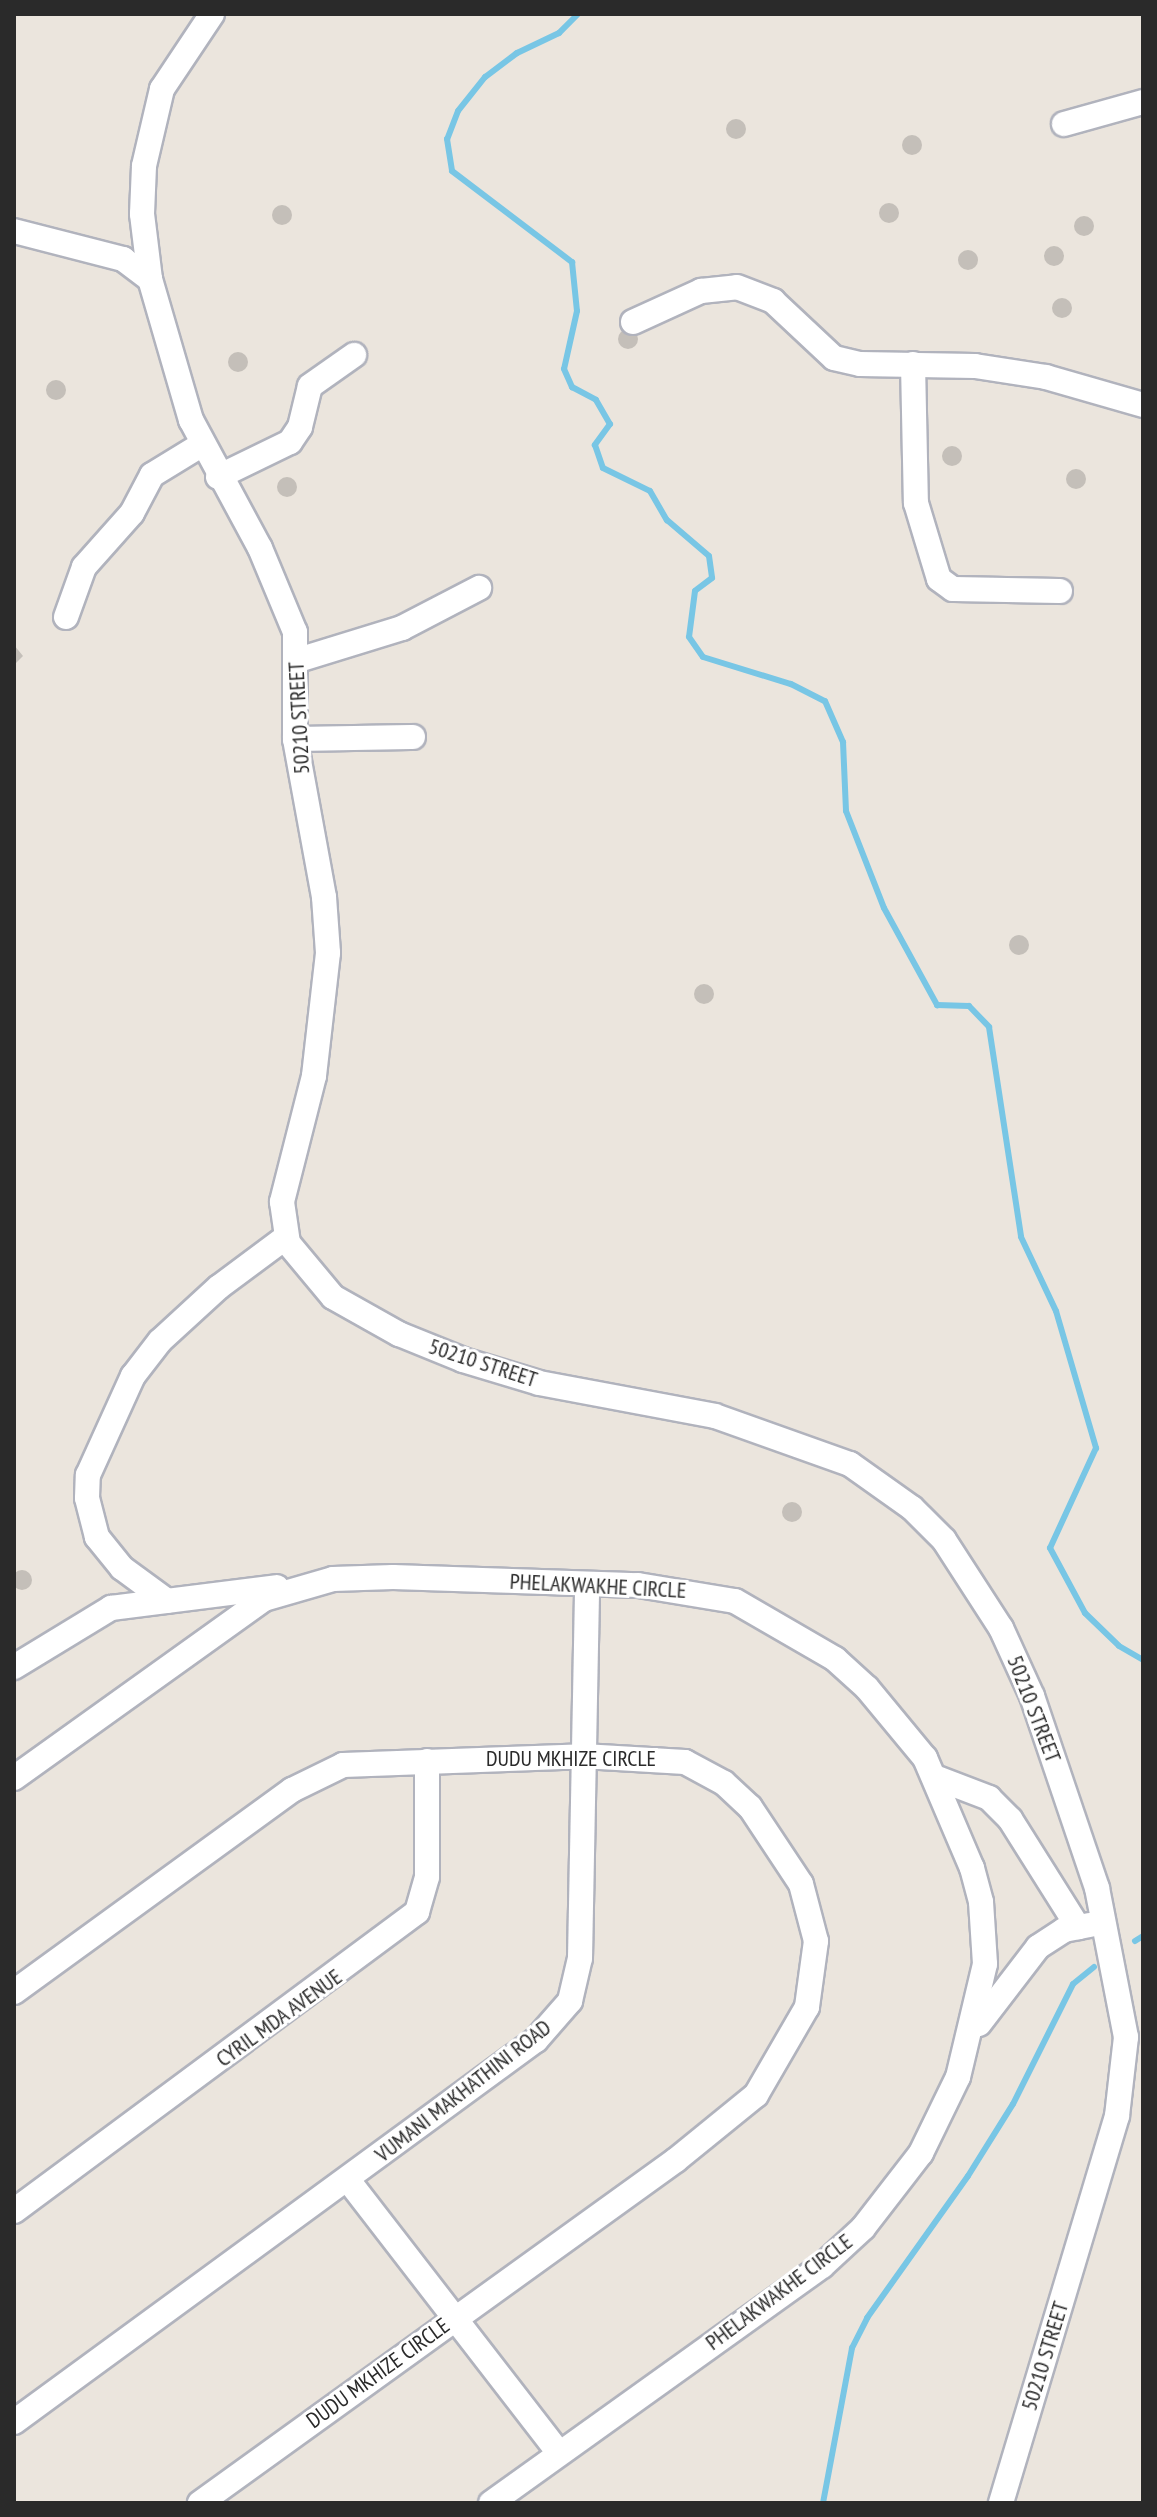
<!DOCTYPE html>
<style>
body{margin:0}
#map{position:relative;width:1157px;height:2517px;overflow:hidden;background:#ebe5dd;font-family:"PT Sans Narrow",sans-serif}
div>[style]{position:absolute}
.stream>*{height:6px;margin:-3px;padding:0 3px;transform-origin:3px;border-radius:3px;background:#78c6e5}
.building>*{inset:0;background:#c4bfb9}
.round{border-radius:50%}
.roads{filter:drop-shadow(2px 0 #b1b3bd) drop-shadow(-2px 0 #b1b3bd) drop-shadow(0 2px #b1b3bd) drop-shadow(0 -2px #b1b3bd)}
.minor>*{height:24px;margin:-12px;padding:0 12px;transform-origin:12px;border-radius:12px;background:#fff}
span{translate:-50% -50%;white-space:nowrap;text-align:center;line-height:1.15;-webkit-text-stroke:6px #fff;paint-order:stroke}
.street-label{font-size:22px;color:#2a2a2a}
.frame{position:absolute;inset:0;border:16px solid #2a2a2a;pointer-events:none}
</style>
<div id="map">
<div class="stream">
<i style="left:578px;top:14px;width:27px;rotate:135deg"></i>
<i style="left:559px;top:33px;width:47px;rotate:154.5deg"></i>
<i style="left:517px;top:53px;width:40px;rotate:143deg"></i>
<i style="left:485px;top:77px;width:43px;rotate:128.5deg"></i>
<i style="left:458px;top:111px;width:30px;rotate:111deg"></i>
<i style="left:447px;top:139px;width:32px;rotate:81deg"></i>
<i style="left:452px;top:171px;width:151px;rotate:37.2deg"></i>
<i style="left:572px;top:262px;width:49px;rotate:84.2deg"></i>
<i style="left:577px;top:311px;width:59px;rotate:102.6deg"></i>
<i style="left:564px;top:369px;width:20px;rotate:66deg"></i>
<i style="left:572px;top:387px;width:27px;rotate:28deg"></i>
<i style="left:596px;top:400px;width:28px;rotate:60deg"></i>
<i style="left:610px;top:424px;width:26px;rotate:126deg"></i>
<i style="left:595px;top:445px;width:24px;rotate:71deg"></i>
<i style="left:603px;top:468px;width:52px;rotate:26.1deg"></i>
<i style="left:650px;top:491px;width:34px;rotate:60deg"></i>
<i style="left:667px;top:520px;width:55px;rotate:40.6deg"></i>
<i style="left:709px;top:556px;width:22px;rotate:82deg"></i>
<i style="left:712px;top:578px;width:21px;rotate:143deg"></i>
<i style="left:695px;top:591px;width:46px;rotate:97.4deg"></i>
<i style="left:689px;top:637px;width:24px;rotate:55deg"></i>
<i style="left:703px;top:657px;width:92px;rotate:17.1deg"></i>
<i style="left:791px;top:684px;width:38px;rotate:27deg"></i>
<i style="left:825px;top:701px;width:45px;rotate:66.3deg"></i>
<i style="left:843px;top:742px;width:69px;rotate:87.5deg"></i>
<i style="left:846px;top:811px;width:104px;rotate:68.6deg"></i>
<i style="left:884px;top:908px;width:111px;rotate:61.3deg"></i>
<i style="left:937px;top:1005px;width:32px;rotate:2deg"></i>
<i style="left:969px;top:1006px;width:29px;rotate:46deg"></i>
<i style="left:989px;top:1027px;width:212px;rotate:81.3deg"></i>
<i style="left:1021px;top:1237px;width:82px;rotate:64.7deg"></i>
<i style="left:1056px;top:1311px;width:143px;rotate:73.7deg"></i>
<i style="left:1096px;top:1448px;width:110px;rotate:114.7deg"></i>
<i style="left:1050px;top:1548px;width:74px;rotate:61.7deg"></i>
<i style="left:1085px;top:1613px;width:47px;rotate:44.1deg"></i>
<i style="left:1119px;top:1646px;width:28px;rotate:30deg"></i>
<i style="left:1135px;top:1941px;width:9px;rotate:-32deg"></i>
<i style="left:823px;top:2503px;width:158px;rotate:-79.4deg"></i>
<i style="left:852px;top:2348px;width:34px;rotate:-63deg"></i>
<i style="left:867px;top:2318px;width:174px;rotate:-54.6deg"></i>
<i style="left:968px;top:2176px;width:85px;rotate:-58deg"></i>
<i style="left:1013px;top:2104px;width:134px;rotate:-63.4deg"></i>
<i style="left:1073px;top:1984px;width:27px;rotate:-39deg"></i>
</div>
<div class="building">
<i class="round" style="left:726px;top:119px;width:20px;height:20px"></i>
<i class="round" style="left:902px;top:135px;width:20px;height:20px"></i>
<i class="round" style="left:879px;top:203px;width:20px;height:20px"></i>
<i class="round" style="left:272px;top:205px;width:20px;height:20px"></i>
<i class="round" style="left:1074px;top:216px;width:20px;height:20px"></i>
<i class="round" style="left:1044px;top:246px;width:20px;height:20px"></i>
<i class="round" style="left:958px;top:250px;width:20px;height:20px"></i>
<i class="round" style="left:1052px;top:298px;width:20px;height:20px"></i>
<i class="round" style="left:618px;top:329px;width:20px;height:20px"></i>
<i class="round" style="left:228px;top:352px;width:20px;height:20px"></i>
<i class="round" style="left:46px;top:380px;width:20px;height:20px"></i>
<i class="round" style="left:942px;top:446px;width:20px;height:20px"></i>
<i class="round" style="left:1066px;top:469px;width:20px;height:20px"></i>
<i class="round" style="left:277px;top:477px;width:20px;height:20px"></i>
<i style="clip-path:polygon(14px 645px,23px 656px,14px 665px)"></i>
<i class="round" style="left:1009px;top:935px;width:20px;height:20px"></i>
<i class="round" style="left:694px;top:984px;width:20px;height:20px"></i>
<i class="round" style="left:782px;top:1502px;width:20px;height:20px"></i>
<i class="round" style="left:12px;top:1570px;width:20px;height:20px"></i>
</div>
<div class="roads">
<div class="minor">
<i style="left:212px;top:14px;width:90px;rotate:123.7deg"></i>
<i style="left:162px;top:89px;width:79px;rotate:103.2deg"></i>
<i style="left:144px;top:166px;width:48px;rotate:92.4deg"></i>
<i style="left:142px;top:214px;width:65px;rotate:83deg"></i>
<i style="left:150px;top:279px;width:147px;rotate:73.8deg"></i>
<i style="left:191px;top:420px;width:145px;rotate:61.7deg"></i>
<i style="left:260px;top:548px;width:91px;rotate:67.4deg"></i>
<i style="left:295px;top:632px;width:107px;rotate:90deg"></i>
<i style="left:295px;top:739px;width:161px;rotate:79.6deg"></i>
<i style="left:324px;top:897px;width:56px;rotate:85.9deg"></i>
<i style="left:328px;top:953px;width:124px;rotate:96.5deg"></i>
<i style="left:314px;top:1076px;width:130px;rotate:104.3deg"></i>
<i style="left:282px;top:1202px;width:41px;rotate:81.7deg"></i>
<i style="left:288px;top:1243px;width:70px;rotate:50.2deg"></i>
<i style="left:333px;top:1297px;width:76px;rotate:29.3deg"></i>
<i style="left:399px;top:1334px;width:69px;rotate:22.1deg"></i>
<i style="left:463px;top:1360px;width:79px;rotate:16.8deg"></i>
<i style="left:539px;top:1383px;width:179px;rotate:10.6deg"></i>
<i style="left:715px;top:1416px;width:143px;rotate:19.6deg"></i>
<i style="left:850px;top:1464px;width:76px;rotate:35.4deg"></i>
<i style="left:912px;top:1508px;width:45px;rotate:45deg"></i>
<i style="left:944px;top:1540px;width:105px;rotate:57.1deg"></i>
<i style="left:1001px;top:1628px;width:75px;rotate:65.5deg"></i>
<i style="left:1032px;top:1696px;width:203px;rotate:71.3deg"></i>
<i style="left:1097px;top:1888px;width:152px;rotate:79deg"></i>
<i style="left:1126px;top:2037px;width:80px;rotate:96.5deg"></i>
<i style="left:1117px;top:2116px;width:404px;rotate:106.7deg"></i>
<i style="left:1064px;top:124px;width:82px;rotate:-15.6deg"></i>
<i style="left:14px;top:231px;width:113px;rotate:14.4deg"></i>
<i style="left:123px;top:259px;width:34px;rotate:37deg"></i>
<i style="left:633px;top:322px;width:75px;rotate:-24.5deg"></i>
<i style="left:701px;top:291px;width:36px;rotate:-6deg"></i>
<i style="left:737px;top:287px;width:39px;rotate:21deg"></i>
<i style="left:773px;top:301px;width:83px;rotate:43.1deg"></i>
<i style="left:834px;top:358px;width:27px;rotate:13deg"></i>
<i style="left:860px;top:364px;width:115px;rotate:1deg"></i>
<i style="left:975px;top:366px;width:72px;rotate:8.8deg"></i>
<i style="left:1046px;top:377px;width:101px;rotate:16.1deg"></i>
<i style="left:913px;top:364px;width:139px;rotate:88.8deg"></i>
<i style="left:916px;top:503px;width:79px;rotate:73.2deg"></i>
<i style="left:939px;top:579px;width:17px;rotate:36deg"></i>
<i style="left:953px;top:589px;width:107px;rotate:1.1deg"></i>
<i style="left:218px;top:477px;width:80px;rotate:-25.9deg"></i>
<i style="left:290px;top:442px;width:18px;rotate:-56deg"></i>
<i style="left:300px;top:427px;width:42px;rotate:-76.3deg"></i>
<i style="left:310px;top:386px;width:54px;rotate:-35.2deg"></i>
<i style="left:66px;top:617px;width:53px;rotate:-70.2deg"></i>
<i style="left:84px;top:567px;width:72px;rotate:-48.4deg"></i>
<i style="left:132px;top:513px;width:43px;rotate:-62.2deg"></i>
<i style="left:152px;top:475px;width:57px;rotate:-31.5deg"></i>
<i style="left:295px;top:661px;width:112px;rotate:-17.1deg"></i>
<i style="left:402px;top:628px;width:87px;rotate:-27.5deg"></i>
<i style="left:295px;top:739px;width:118px;rotate:-1deg"></i>
<i style="left:167px;top:1601px;width:56px;rotate:-143.7deg"></i>
<i style="left:122px;top:1568px;width:40px;rotate:-129deg"></i>
<i style="left:97px;top:1537px;width:40px;rotate:-104.4deg"></i>
<i style="left:87px;top:1498px;width:23px;rotate:-88deg"></i>
<i style="left:88px;top:1475px;width:109px;rotate:-65.6deg"></i>
<i style="left:133px;top:1376px;width:44px;rotate:-52.4deg"></i>
<i style="left:160px;top:1341px;width:80px;rotate:-42.5deg"></i>
<i style="left:219px;top:1287px;width:84px;rotate:-36.7deg"></i>
<i style="left:14px;top:1667px;width:114px;rotate:-31.3deg"></i>
<i style="left:111px;top:1608px;width:167px;rotate:-7.2deg"></i>
<i style="left:14px;top:1778px;width:307px;rotate:-35.6deg"></i>
<i style="left:264px;top:1599px;width:72px;rotate:-16.2deg"></i>
<i style="left:333px;top:1579px;width:60px;rotate:-1.9deg"></i>
<i style="left:393px;top:1577px;width:245px;rotate:1.9deg"></i>
<i style="left:638px;top:1585px;width:98px;rotate:9.4deg"></i>
<i style="left:735px;top:1601px;width:116px;rotate:30.1deg"></i>
<i style="left:835px;top:1659px;width:43px;rotate:42.2deg"></i>
<i style="left:867px;top:1688px;width:91px;rotate:50.4deg"></i>
<i style="left:925px;top:1758px;width:120px;rotate:66.9deg"></i>
<i style="left:972px;top:1868px;width:35px;rotate:75deg"></i>
<i style="left:981px;top:1902px;width:62px;rotate:86.3deg"></i>
<i style="left:985px;top:1964px;width:116px;rotate:103.4deg"></i>
<i style="left:958px;top:2077px;width:85px;rotate:116deg"></i>
<i style="left:921px;top:2153px;width:95px;rotate:127.7deg"></i>
<i style="left:863px;top:2228px;width:56px;rotate:137.2deg"></i>
<i style="left:822px;top:2266px;width:407px;rotate:144.4deg"></i>
<i style="left:937px;top:1778px;width:56px;rotate:21deg"></i>
<i style="left:989px;top:1798px;width:30px;rotate:45deg"></i>
<i style="left:1010px;top:1819px;width:128px;rotate:57.8deg"></i>
<i style="left:14px;top:1992px;width:344px;rotate:-36deg"></i>
<i style="left:292px;top:1790px;width:57px;rotate:-26.1deg"></i>
<i style="left:343px;top:1765px;width:240px;rotate:-2.1deg"></i>
<i style="left:583px;top:1756px;width:102px;rotate:3.4deg"></i>
<i style="left:685px;top:1762px;width:44px;rotate:28.3deg"></i>
<i style="left:724px;top:1783px;width:35px;rotate:43deg"></i>
<i style="left:750px;top:1807px;width:92px;rotate:56.5deg"></i>
<i style="left:801px;top:1884px;width:59px;rotate:75.3deg"></i>
<i style="left:816px;top:1941px;width:67px;rotate:97.8deg"></i>
<i style="left:807px;top:2007px;width:102px;rotate:120.1deg"></i>
<i style="left:756px;top:2095px;width:103px;rotate:140.9deg"></i>
<i style="left:676px;top:2160px;width:587px;rotate:144.22deg"></i>
<i style="left:979px;top:2024px;width:97px;rotate:-52.5deg"></i>
<i style="left:1038px;top:1947px;width:31px;rotate:-33deg"></i>
<i style="left:1064px;top:1930px;width:26px;rotate:-11deg"></i>
<i style="left:348px;top:2180px;width:344px;rotate:52.3deg"></i>
<i style="left:14px;top:2211px;width:502px;rotate:-36.57deg"></i>
<i style="left:417px;top:1912px;width:36px;rotate:-74deg"></i>
<i style="left:427px;top:1877px;width:116px;rotate:-90deg"></i>
<i style="left:14px;top:2422px;width:647px;rotate:-36.2deg"></i>
<i style="left:536px;top:2040px;width:52px;rotate:-48.9deg"></i>
<i style="left:570px;top:2001px;width:44px;rotate:-76.9deg"></i>
<i style="left:580px;top:1958px;width:373px;rotate:-88.9deg"></i>
</div>
</div>
<div class="street-label">
<span style="left:299px;top:718px;rotate:-93deg">50210 STREET</span>
<span style="left:483px;top:1363px;rotate:18deg">50210 STREET</span>
<span style="left:598px;top:1586px;rotate:3deg">PHELAKWAKHE CIRCLE</span>
<span style="left:1034px;top:1709px;rotate:69deg">50210 STREET</span>
<span style="left:571px;top:1759px">DUDU MKHIZE CIRCLE</span>
<span style="left:279px;top:2018px;rotate:-36deg">CYRIL MDA AVENUE</span>
<span style="left:463px;top:2091px;rotate:-38deg">VUMANI MAKHATHINI ROAD</span>
<span style="left:779px;top:2292px;rotate:-37deg">PHELAKWAKHE CIRCLE</span>
<span style="left:1045px;top:2356px;rotate:-73deg">50210 STREET</span>
<span style="left:378px;top:2373px;rotate:-36deg">DUDU MKHIZE CIRCLE</span>
</div>
<div class="frame"></div>
</div>
